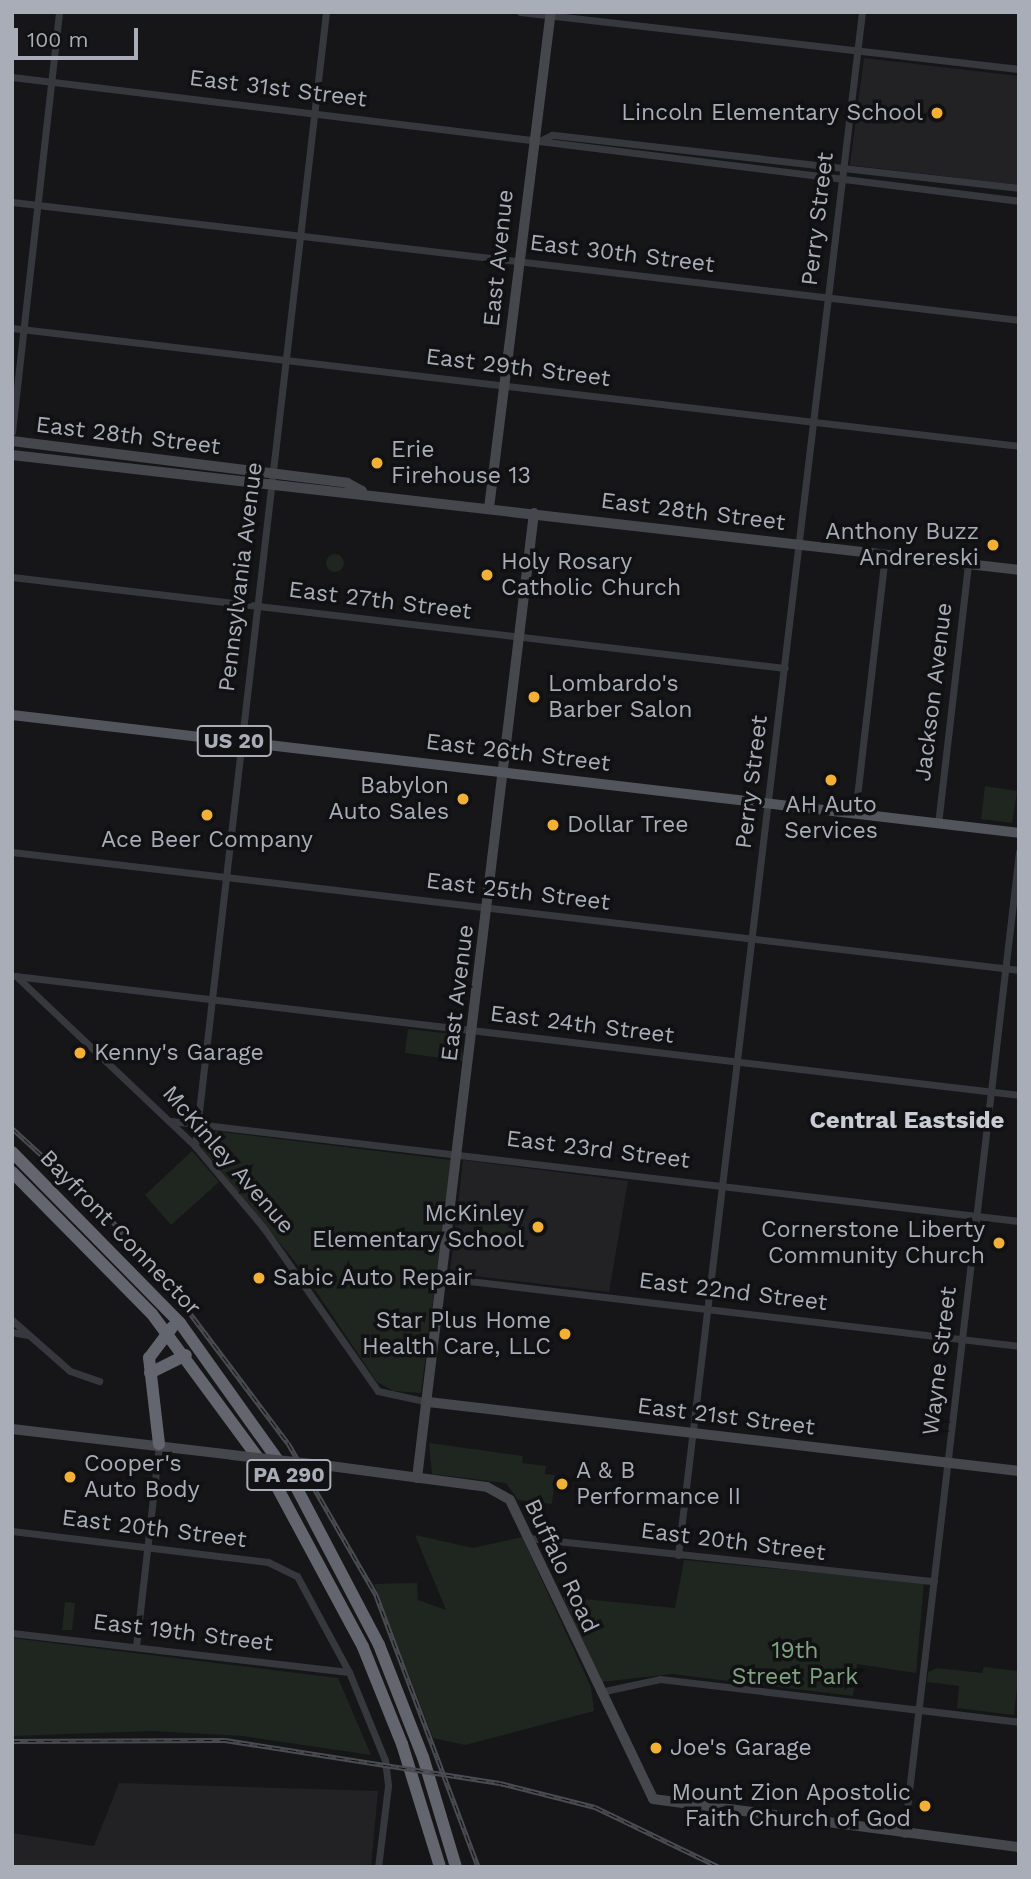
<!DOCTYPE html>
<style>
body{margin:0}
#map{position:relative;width:1031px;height:1879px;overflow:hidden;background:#161618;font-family:"Work Sans",sans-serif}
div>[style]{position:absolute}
.built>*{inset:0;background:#222225}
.green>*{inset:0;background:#1e261f}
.round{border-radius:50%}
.street>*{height:7px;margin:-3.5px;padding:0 3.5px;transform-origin:3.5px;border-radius:3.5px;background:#37383d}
.secondary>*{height:10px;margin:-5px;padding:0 5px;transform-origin:5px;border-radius:5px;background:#45474d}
.primary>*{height:10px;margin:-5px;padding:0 5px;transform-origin:5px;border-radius:5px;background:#53555c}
.highway>*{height:12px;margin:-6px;padding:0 6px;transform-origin:6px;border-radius:6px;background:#63666e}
.rail>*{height:5px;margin-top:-2.5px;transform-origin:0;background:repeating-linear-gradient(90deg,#111113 0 8px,#4a4c52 0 16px);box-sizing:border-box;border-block:2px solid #4a4c52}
.secondary-bridge>*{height:10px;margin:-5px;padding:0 5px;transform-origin:5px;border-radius:5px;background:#45474d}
.dots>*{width:19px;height:19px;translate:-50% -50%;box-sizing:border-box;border:4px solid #111113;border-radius:50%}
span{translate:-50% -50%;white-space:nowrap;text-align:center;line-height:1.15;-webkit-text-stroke:7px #111113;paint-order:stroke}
.shield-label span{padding:2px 5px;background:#111113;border:2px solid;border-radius:5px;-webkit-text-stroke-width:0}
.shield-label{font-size:21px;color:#a8adb8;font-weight:700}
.street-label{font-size:23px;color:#a8adb8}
.poi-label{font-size:23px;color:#a8adb8}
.right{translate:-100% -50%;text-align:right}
.left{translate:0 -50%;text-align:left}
.park-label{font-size:23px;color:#7fa381}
.neighbourhood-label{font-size:24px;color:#c9ccd4;font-weight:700}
.frame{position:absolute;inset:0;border:14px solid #a8adb8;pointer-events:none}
.scale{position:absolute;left:14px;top:28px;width:124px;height:32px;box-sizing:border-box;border:4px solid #a8adb8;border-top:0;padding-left:9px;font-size:21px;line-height:24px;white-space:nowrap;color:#a8adb8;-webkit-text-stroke:5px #111113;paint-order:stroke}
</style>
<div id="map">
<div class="built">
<i style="clip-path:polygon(864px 58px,1019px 76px,1019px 185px,850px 165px)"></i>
<i style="clip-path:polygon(463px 1160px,628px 1181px,609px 1292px,450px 1273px)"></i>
<i style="clip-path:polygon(119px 1783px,378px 1791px,371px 1867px,12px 1867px,12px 1833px,94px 1846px)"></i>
</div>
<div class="green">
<i class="round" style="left:326px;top:554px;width:18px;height:18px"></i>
<i style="clip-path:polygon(985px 786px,1017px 791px,1012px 823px,981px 819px)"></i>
<i style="clip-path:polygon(408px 1029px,461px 1035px,463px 1061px,405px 1053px)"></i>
<i style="clip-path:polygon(214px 1131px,451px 1160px,421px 1393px,394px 1391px,377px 1382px,301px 1269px,203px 1149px,203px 1136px)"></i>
<i style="clip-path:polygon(192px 1151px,219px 1182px,171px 1225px,145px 1195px)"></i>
<i style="clip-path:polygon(480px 1203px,509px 1208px,504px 1250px,475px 1236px)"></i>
<i style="clip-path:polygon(429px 1443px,523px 1456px,522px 1463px,546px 1466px,545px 1474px,555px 1475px,552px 1504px,518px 1500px,506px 1483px,432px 1474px)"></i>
<i style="clip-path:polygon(415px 1535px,473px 1548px,522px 1537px,591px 1687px,594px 1711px,465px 1745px,433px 1738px,374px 1584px,417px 1583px,418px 1600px,446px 1610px)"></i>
<i style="clip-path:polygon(684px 1560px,924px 1583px,916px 1673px,857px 1664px,853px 1696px,672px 1674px,601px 1682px,563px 1597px,675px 1608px)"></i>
<i style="clip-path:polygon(65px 1602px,75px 1603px,72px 1630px,62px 1630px)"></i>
<i style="clip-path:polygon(12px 1638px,338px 1678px,371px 1755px,243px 1736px,152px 1731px,12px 1736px)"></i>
<i style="clip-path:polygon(984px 1667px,1019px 1671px,1014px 1715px,957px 1708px,959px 1686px,927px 1682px,928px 1672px,937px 1668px,982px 1673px)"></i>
</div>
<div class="street">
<i style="left:520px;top:12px;width:502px;rotate:6.52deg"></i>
<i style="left:12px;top:77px;width:531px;rotate:6.92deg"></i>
<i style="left:1019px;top:188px;width:470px;rotate:-173.5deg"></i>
<i style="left:552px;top:135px;width:14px;rotate:155deg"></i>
<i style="left:539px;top:141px;width:484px;rotate:7.1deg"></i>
<i style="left:12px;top:202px;width:1014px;rotate:6.68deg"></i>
<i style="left:12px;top:328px;width:1014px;rotate:6.68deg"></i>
<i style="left:12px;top:432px;width:423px;rotate:-83.6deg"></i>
<i style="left:12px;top:577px;width:778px;rotate:6.71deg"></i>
<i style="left:855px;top:814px;width:262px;rotate:-83.4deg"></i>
<i style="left:938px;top:824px;width:262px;rotate:-83.4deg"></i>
<i style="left:12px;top:852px;width:1014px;rotate:6.68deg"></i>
<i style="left:15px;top:976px;width:1011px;rotate:6.76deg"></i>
<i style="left:16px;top:976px;width:247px;rotate:43.5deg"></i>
<i style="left:195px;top:1146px;width:106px;rotate:50deg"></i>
<i style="left:263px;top:1227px;width:200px;rotate:55deg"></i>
<i style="left:378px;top:1391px;width:51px;rotate:12.4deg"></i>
<i style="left:171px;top:1121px;width:854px;rotate:6.73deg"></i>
<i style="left:195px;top:1146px;width:1142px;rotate:-83.41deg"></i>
<i style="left:443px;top:1278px;width:580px;rotate:6.73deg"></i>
<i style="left:12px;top:1320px;width:77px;rotate:41.3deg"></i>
<i style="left:70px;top:1371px;width:31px;rotate:19deg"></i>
<i style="left:12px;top:1332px;width:16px;rotate:11deg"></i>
<i style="left:12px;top:1531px;width:258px;rotate:6.9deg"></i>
<i style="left:268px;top:1562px;width:32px;rotate:26deg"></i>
<i style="left:297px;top:1576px;width:109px;rotate:61.6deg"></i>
<i style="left:349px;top:1672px;width:95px;rotate:67.8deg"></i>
<i style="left:385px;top:1760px;width:26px;rotate:83deg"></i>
<i style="left:388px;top:1786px;width:82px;rotate:97deg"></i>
<i style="left:529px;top:1538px;width:407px;rotate:6.1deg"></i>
<i style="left:678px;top:1555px;width:1554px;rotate:-83.2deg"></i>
<i style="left:12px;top:1633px;width:339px;rotate:6.6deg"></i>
<i style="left:136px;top:1647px;width:204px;rotate:-83.5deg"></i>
<i style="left:600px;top:1692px;width:61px;rotate:-12.2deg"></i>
<i style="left:660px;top:1679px;width:362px;rotate:6.8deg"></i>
<i style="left:904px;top:1834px;width:989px;rotate:-83.32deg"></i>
</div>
<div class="secondary">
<i style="left:12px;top:441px;width:338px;rotate:7.1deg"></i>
<i style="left:347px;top:483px;width:17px;rotate:28deg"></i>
<i style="left:12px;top:455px;width:1014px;rotate:6.51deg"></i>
<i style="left:489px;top:508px;width:500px;rotate:-82.9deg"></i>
<i style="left:428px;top:1402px;width:595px;rotate:6.66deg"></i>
<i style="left:12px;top:1429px;width:222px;rotate:6.7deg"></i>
<i style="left:330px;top:1466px;width:158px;rotate:7.6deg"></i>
<i style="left:487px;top:1487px;width:26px;rotate:29deg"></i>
<i style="left:510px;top:1500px;width:331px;rotate:64.4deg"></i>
<i style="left:653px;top:1799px;width:369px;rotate:7.5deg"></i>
<i style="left:417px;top:1478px;width:972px;rotate:-83.09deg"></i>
</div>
<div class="primary">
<i style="left:12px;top:715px;width:1014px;rotate:6.68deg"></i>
</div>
<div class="highway">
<i style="left:12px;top:1152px;width:240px;rotate:45.5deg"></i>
<i style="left:180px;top:1323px;width:196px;rotate:54.5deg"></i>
<i style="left:294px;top:1483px;width:183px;rotate:62.3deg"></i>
<i style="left:379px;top:1645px;width:120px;rotate:68.6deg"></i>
<i style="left:423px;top:1757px;width:115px;rotate:73.3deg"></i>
<i style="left:12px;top:1172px;width:199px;rotate:45.4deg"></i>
<i style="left:152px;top:1314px;width:199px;rotate:53.6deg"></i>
<i style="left:270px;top:1474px;width:196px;rotate:61.7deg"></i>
<i style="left:363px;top:1647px;width:105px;rotate:68.1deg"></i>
<i style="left:402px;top:1744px;width:129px;rotate:72.8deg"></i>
<i style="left:150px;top:1373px;width:40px;rotate:-26.6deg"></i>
<i style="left:159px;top:1444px;width:87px;rotate:-96.6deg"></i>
<i style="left:149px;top:1358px;width:39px;rotate:-53deg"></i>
</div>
<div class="rail">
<i style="left:12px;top:1128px;width:125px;rotate:42.4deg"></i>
<i style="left:104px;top:1212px;width:91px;rotate:48.1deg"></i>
<i style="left:165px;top:1280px;width:204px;rotate:53deg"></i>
<i style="left:288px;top:1443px;width:176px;rotate:59.9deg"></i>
<i style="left:376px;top:1595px;width:290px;rotate:69.4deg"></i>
<i style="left:12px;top:1741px;width:213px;rotate:-0.3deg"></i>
<i style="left:225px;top:1740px;width:278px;rotate:8.9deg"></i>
<i style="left:500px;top:1783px;width:98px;rotate:14.2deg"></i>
<i style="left:595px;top:1807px;width:138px;rotate:25.8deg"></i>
</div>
<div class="secondary-bridge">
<i style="left:232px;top:1455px;width:99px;rotate:6.4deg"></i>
</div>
<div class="dots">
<i style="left:937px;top:113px;background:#f2b134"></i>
<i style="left:377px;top:463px;background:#f2b134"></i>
<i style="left:993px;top:545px;background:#f2b134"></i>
<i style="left:487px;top:575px;background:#f2b134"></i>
<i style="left:534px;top:697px;background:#f2b134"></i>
<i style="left:831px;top:780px;background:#f2b134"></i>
<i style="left:463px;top:799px;background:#f2b134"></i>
<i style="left:207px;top:815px;background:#f2b134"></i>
<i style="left:553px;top:825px;background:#f2b134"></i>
<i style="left:80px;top:1053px;background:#f2b134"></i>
<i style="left:538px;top:1227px;background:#f2b134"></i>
<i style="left:999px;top:1243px;background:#f2b134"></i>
<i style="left:259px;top:1278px;background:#f2b134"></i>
<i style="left:565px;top:1334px;background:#f2b134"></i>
<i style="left:70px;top:1477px;background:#f2b134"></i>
<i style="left:562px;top:1484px;background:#f2b134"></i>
<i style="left:656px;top:1748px;background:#f2b134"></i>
<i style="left:925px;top:1806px;background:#f2b134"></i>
</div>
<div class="shield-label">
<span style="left:234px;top:741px">US 20</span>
<span style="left:289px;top:1475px">PA 290</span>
</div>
<div class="street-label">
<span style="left:278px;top:89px;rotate:7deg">East 31st Street</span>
<span style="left:818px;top:219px;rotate:-83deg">Perry Street</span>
<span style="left:622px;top:254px;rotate:7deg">East 30th Street</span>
<span style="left:499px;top:258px;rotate:-84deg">East Avenue</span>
<span style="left:518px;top:368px;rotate:7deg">East 29th Street</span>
<span style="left:128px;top:436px;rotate:7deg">East 28th Street</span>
<span style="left:693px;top:512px;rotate:7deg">East 28th Street</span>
<span style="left:241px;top:577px;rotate:-83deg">Pennsylvania Avenue</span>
<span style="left:380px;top:601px;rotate:7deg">East 27th Street</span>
<span style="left:934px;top:692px;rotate:-83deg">Jackson Avenue</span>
<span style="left:518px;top:753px;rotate:7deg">East 26th Street</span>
<span style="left:752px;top:782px;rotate:-83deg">Perry Street</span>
<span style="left:518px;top:892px;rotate:7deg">East 25th Street</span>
<span style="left:458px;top:993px;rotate:-83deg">East Avenue</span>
<span style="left:582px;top:1025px;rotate:7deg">East 24th Street</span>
<span style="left:598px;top:1150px;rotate:7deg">East 23rd Street</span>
<span style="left:228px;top:1160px;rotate:49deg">McKinley Avenue</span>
<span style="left:120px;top:1233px;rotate:46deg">Bayfront Connector</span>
<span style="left:733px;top:1292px;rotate:7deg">East 22nd Street</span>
<span style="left:940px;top:1361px;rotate:-83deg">Wayne Street</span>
<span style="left:726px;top:1417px;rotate:7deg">East 21st Street</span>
<span style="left:154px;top:1529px;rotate:7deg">East 20th Street</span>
<span style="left:733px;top:1542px;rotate:7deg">East 20th Street</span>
<span style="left:561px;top:1566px;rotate:65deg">Buffalo Road</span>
<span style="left:183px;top:1633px;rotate:7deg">East 19th Street</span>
</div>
<div class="poi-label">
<span class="right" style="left:923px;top:113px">Lincoln Elementary School</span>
<span class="left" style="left:391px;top:463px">Erie<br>Firehouse 13</span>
<span class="right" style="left:979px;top:545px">Anthony Buzz<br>Andrereski</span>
<span class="left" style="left:501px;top:575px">Holy Rosary<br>Catholic Church</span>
<span class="left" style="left:548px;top:697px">Lombardo's<br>Barber Salon</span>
<span class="right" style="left:449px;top:799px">Babylon<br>Auto Sales</span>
<span style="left:831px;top:818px">AH Auto<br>Services</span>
<span class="left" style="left:567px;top:825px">Dollar Tree</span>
<span style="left:207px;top:840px">Ace Beer Company</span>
<span class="left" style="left:94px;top:1053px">Kenny's Garage</span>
<span class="right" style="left:524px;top:1227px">McKinley<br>Elementary School</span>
<span class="right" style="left:985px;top:1243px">Cornerstone Liberty<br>Community Church</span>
<span class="left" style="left:273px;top:1278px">Sabic Auto Repair</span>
<span class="right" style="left:551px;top:1334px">Star Plus Home<br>Health Care, LLC</span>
<span class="left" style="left:84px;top:1477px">Cooper's<br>Auto Body</span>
<span class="left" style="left:576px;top:1484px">A &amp; B<br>Performance II</span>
<span class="left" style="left:670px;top:1748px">Joe's Garage</span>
<span class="right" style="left:911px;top:1806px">Mount Zion Apostolic<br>Faith Church of God</span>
</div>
<div class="park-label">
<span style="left:795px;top:1664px">19th<br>Street Park</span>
</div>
<div class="neighbourhood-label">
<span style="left:907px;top:1121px">Central Eastside</span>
</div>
<div class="frame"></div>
<div class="scale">100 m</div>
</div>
